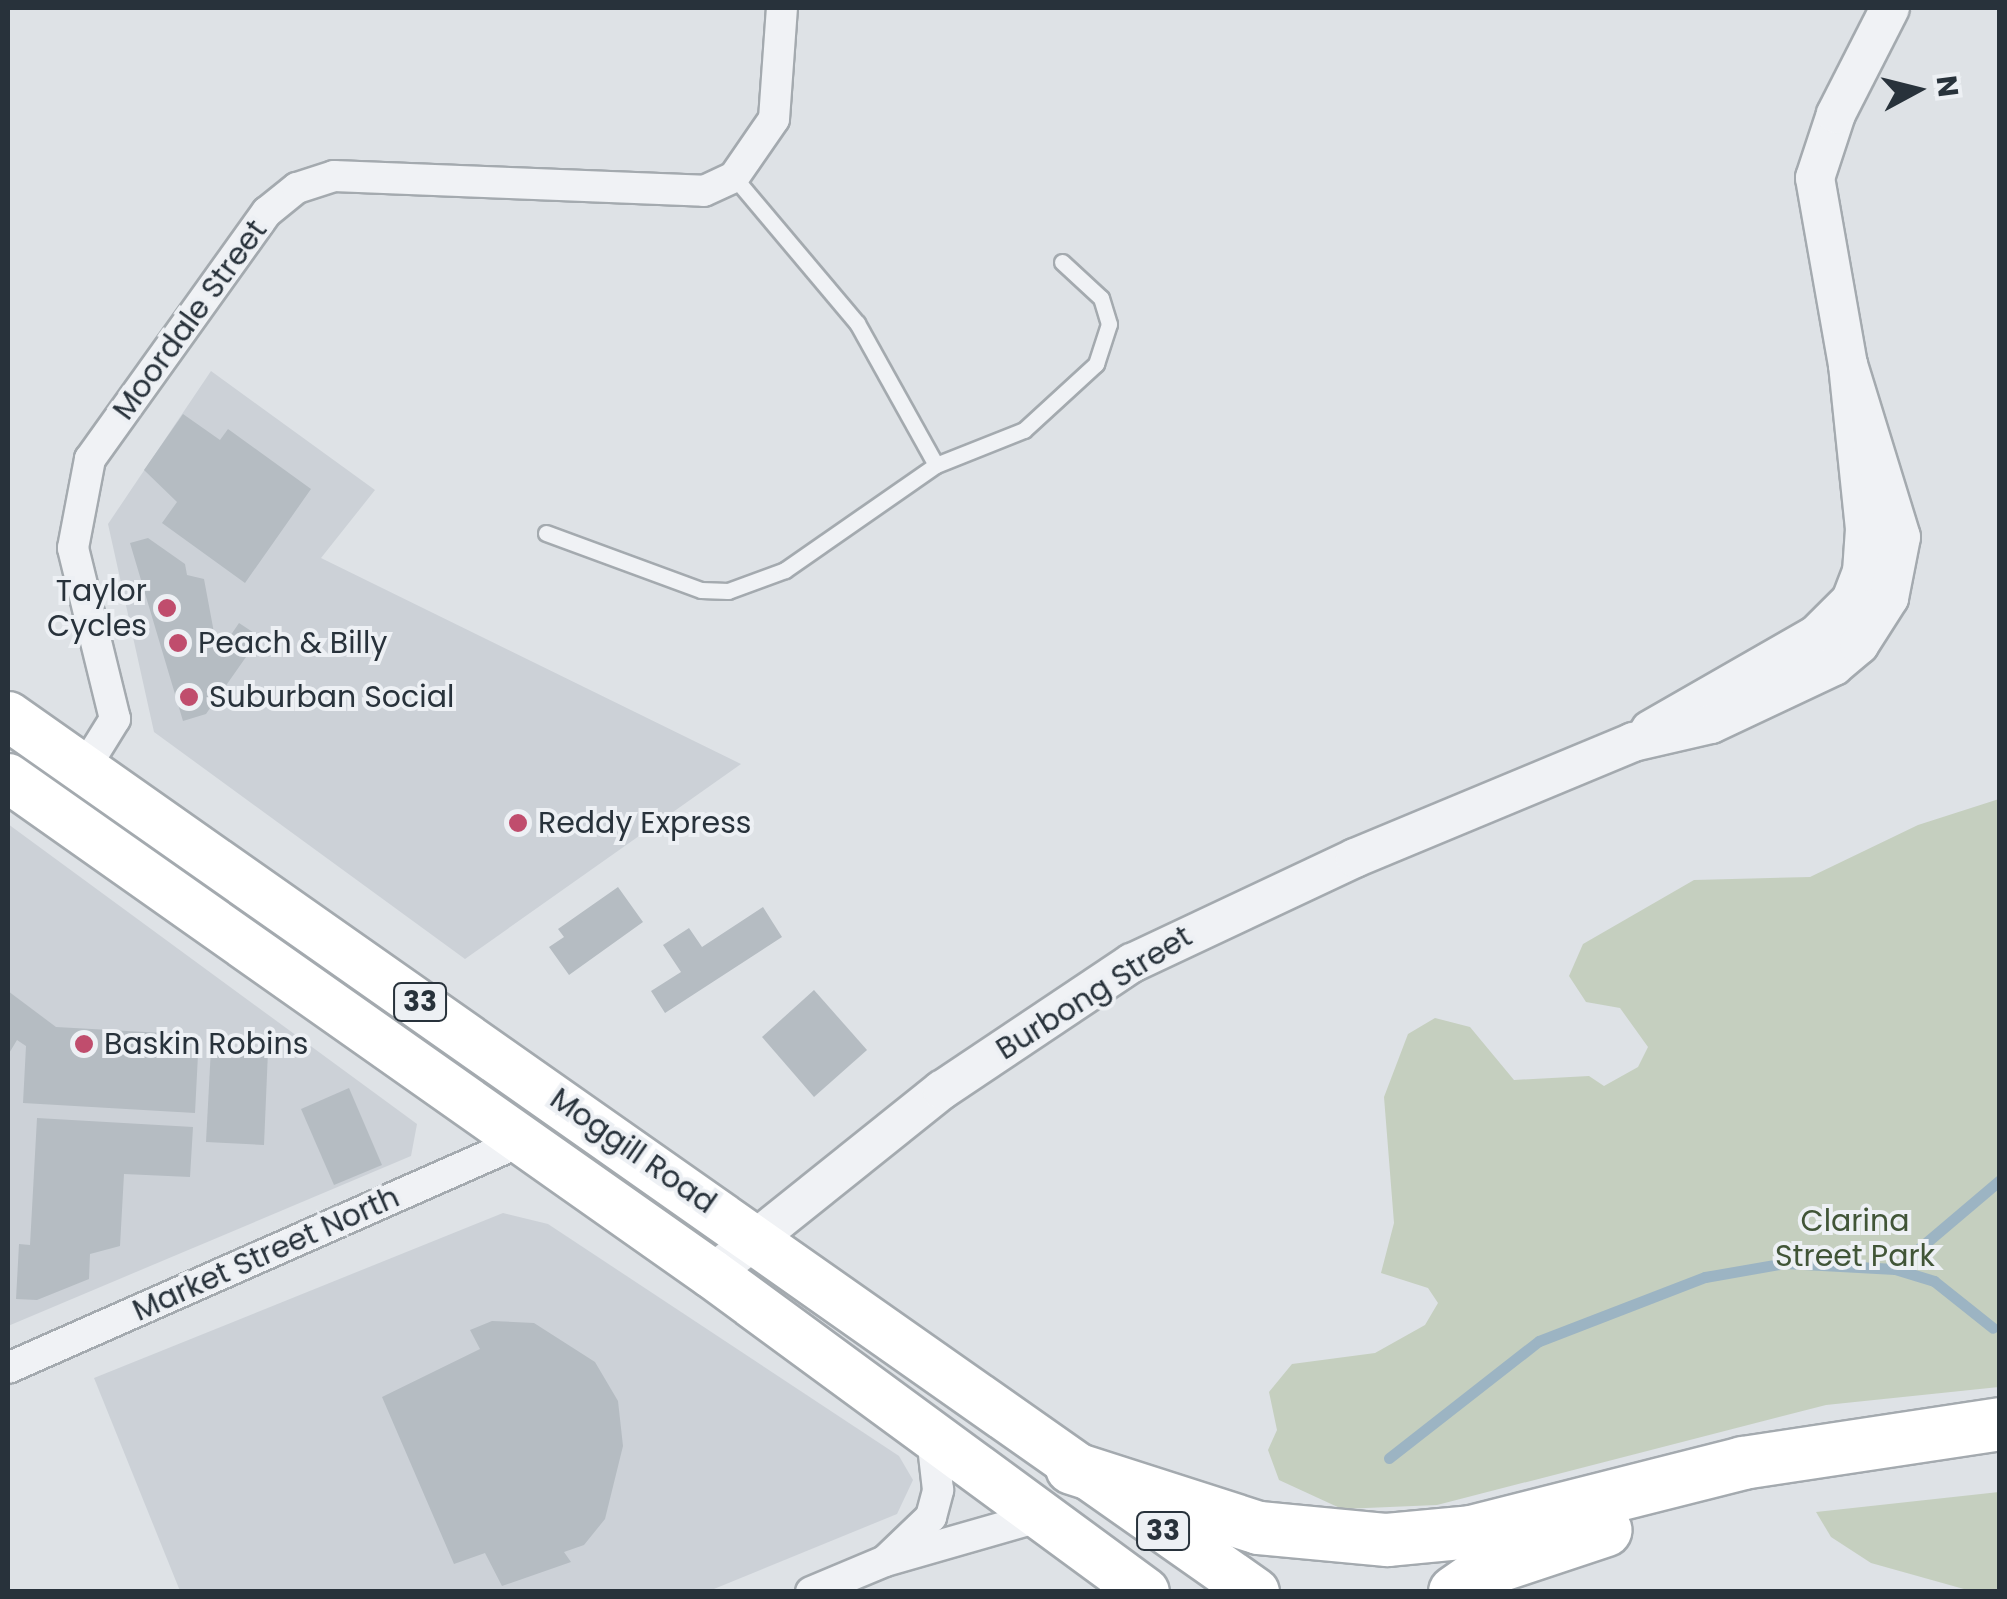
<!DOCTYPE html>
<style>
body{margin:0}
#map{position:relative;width:2007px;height:1599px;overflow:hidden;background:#dee2e6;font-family:Poppins,sans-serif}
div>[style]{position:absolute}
.built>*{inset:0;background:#ccd1d7}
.green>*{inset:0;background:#c5cfbf}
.stream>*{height:11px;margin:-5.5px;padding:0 5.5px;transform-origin:5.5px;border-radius:5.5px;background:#9cb4c3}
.building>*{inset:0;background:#b5bcc2}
.roads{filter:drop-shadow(2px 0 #a4aaaf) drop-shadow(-2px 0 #a4aaaf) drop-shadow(0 2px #a4aaaf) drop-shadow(0 -2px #a4aaaf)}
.service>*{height:15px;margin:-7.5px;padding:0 7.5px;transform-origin:7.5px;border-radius:7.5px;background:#f0f2f5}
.minor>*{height:30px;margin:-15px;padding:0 15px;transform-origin:15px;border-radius:15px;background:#f0f2f5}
.tertiary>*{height:38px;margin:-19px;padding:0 19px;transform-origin:19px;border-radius:19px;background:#f0f2f5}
.trunk>*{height:48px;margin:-24px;padding:0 24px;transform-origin:24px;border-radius:24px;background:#fff}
.motorway>*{height:52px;margin:-26px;padding:0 26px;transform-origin:26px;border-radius:26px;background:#fff}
.dots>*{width:28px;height:28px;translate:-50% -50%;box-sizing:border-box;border:5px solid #edf0f4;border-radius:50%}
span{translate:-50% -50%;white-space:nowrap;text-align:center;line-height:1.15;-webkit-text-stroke:8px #edf0f4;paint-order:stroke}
.shield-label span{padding:2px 8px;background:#edf0f4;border:2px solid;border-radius:8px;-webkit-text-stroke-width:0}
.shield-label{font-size:28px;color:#28323b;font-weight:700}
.street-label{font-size:30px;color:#28323b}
.poi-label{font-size:30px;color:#28323b}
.right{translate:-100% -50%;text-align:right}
.left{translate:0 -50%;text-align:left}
.park-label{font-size:30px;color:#415537}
.frame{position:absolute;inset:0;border:10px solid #28323b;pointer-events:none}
.north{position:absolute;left:1867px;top:40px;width:100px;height:100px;-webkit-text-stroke:8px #edf0f4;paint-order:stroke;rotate:83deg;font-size:28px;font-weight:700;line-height:40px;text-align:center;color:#28323b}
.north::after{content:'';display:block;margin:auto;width:35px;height:45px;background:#28323b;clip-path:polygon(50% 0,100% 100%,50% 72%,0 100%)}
</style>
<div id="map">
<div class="built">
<i style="clip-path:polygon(211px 371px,375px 490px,321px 558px,741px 764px,465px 959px,154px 732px,108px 524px)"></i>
<i style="clip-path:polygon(8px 824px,417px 1124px,411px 1156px,8px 1326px)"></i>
<i style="clip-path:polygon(503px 1213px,548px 1224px,899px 1456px,913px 1480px,897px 1514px,709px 1591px,180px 1591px,94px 1378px)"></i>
</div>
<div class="green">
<i style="clip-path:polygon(1999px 799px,1999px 1387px,1826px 1405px,1437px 1505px,1342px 1509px,1279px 1480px,1268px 1450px,1277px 1430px,1269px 1392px,1292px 1364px,1375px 1353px,1425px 1325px,1438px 1303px,1428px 1288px,1381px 1273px,1394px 1223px,1384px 1097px,1408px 1034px,1435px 1018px,1470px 1027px,1514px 1080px,1589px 1076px,1604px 1086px,1638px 1067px,1648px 1047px,1620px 1008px,1586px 1002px,1569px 976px,1583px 944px,1694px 880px,1810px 877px,1918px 825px)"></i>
<i style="clip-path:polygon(1999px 1492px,1999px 1591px,1971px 1591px,1871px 1563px,1831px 1537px,1816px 1512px)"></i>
</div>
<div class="stream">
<i style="left:1895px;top:1269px;width:138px;rotate:-40.3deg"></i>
<i style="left:1389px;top:1458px;width:190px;rotate:-38deg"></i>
<i style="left:1539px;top:1341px;width:178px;rotate:-21.1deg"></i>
<i style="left:1705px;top:1277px;width:81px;rotate:-9.9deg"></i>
<i style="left:1785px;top:1263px;width:110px;rotate:3.1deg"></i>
<i style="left:1895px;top:1269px;width:41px;rotate:17.1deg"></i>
<i style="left:1934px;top:1281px;width:75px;rotate:38.5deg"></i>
</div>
<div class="building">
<i style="clip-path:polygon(183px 414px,220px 440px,228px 429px,311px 489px,245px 583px,162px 523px,177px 502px,144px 470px)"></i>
<i style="clip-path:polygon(148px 538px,185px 564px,187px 575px,204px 579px,218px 654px,239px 623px,260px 637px,206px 714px,183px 721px,130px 543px)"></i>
<i style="clip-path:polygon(618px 887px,643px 922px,569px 975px,549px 947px,564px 937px,558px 929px)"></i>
<i style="clip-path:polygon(763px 907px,782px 937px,665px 1013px,651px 991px,681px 972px,663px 945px,689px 928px,702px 947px)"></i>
<i style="clip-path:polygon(814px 990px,867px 1050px,814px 1097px,762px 1037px)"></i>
<i style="clip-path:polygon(8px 991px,56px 1027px,199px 1035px,195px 1113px,23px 1103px,26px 1046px,17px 1040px,8px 1055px)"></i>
<i style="clip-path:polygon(211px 1048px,268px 1051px,264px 1145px,206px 1142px)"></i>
<i style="clip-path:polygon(349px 1088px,382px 1165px,334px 1185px,301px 1109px)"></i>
<i style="clip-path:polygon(37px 1118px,193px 1127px,190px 1177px,124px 1174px,120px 1246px,90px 1254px,89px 1279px,37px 1300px,16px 1299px,19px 1244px,30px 1245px)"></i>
<i style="clip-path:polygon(492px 1321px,534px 1323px,595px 1362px,618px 1401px,623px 1446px,605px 1519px,584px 1545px,564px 1552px,571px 1562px,502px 1586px,485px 1553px,454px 1564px,382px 1397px,480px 1349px,470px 1330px)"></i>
</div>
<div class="roads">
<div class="service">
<i style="left:734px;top:177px;width:191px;rotate:49.9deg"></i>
<i style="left:857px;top:323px;width:162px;rotate:60.9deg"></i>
<i style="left:546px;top:533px;width:165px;rotate:20.2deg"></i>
<i style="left:701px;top:590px;width:27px;rotate:2deg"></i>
<i style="left:728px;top:591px;width:61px;rotate:-20.2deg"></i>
<i style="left:785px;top:570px;width:184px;rotate:-34.8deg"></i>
<i style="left:936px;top:465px;width:95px;rotate:-21.7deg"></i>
<i style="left:1024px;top:430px;width:98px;rotate:-42.5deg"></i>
<i style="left:1096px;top:364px;width:42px;rotate:-72deg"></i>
<i style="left:1109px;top:324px;width:27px;rotate:-107deg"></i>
<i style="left:1101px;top:298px;width:53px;rotate:-137.3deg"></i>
</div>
<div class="minor">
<i style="left:84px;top:769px;width:59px;rotate:-58.2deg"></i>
<i style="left:115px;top:719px;width:176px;rotate:-103.8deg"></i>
<i style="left:73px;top:548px;width:91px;rotate:-79.2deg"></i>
<i style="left:90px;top:459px;width:304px;rotate:-54.4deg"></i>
<i style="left:267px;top:212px;width:38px;rotate:-39deg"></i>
<i style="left:297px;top:188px;width:39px;rotate:-18deg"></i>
<i style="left:334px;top:176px;width:370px;rotate:2.3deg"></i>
<i style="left:704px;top:191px;width:33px;rotate:-25deg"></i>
<i style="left:734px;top:177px;width:70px;rotate:-55.4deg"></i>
<i style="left:774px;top:119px;width:111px;rotate:-85.9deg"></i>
<i style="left:8px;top:1368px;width:564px;rotate:-23.84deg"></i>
<i style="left:887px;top:1559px;width:61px;rotate:-43.7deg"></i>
<i style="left:931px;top:1517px;width:28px;rotate:-75deg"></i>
<i style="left:938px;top:1490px;width:53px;rotate:-96.5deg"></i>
<i style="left:811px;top:1592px;width:80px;rotate:-22.7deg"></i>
<i style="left:885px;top:1561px;width:163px;rotate:-16deg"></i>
</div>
<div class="tertiary">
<i style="left:1650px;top:730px;width:191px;rotate:-29.8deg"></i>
<i style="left:1816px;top:635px;width:49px;rotate:-45deg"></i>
<i style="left:1851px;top:600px;width:30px;rotate:-69deg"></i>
<i style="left:1862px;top:572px;width:43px;rotate:-86deg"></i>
<i style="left:1865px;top:529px;width:165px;rotate:-95.9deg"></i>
<i style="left:1848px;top:365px;width:190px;rotate:-100deg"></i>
<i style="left:1815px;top:178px;width:67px;rotate:-71.8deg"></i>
<i style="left:1836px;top:114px;width:119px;rotate:-63deg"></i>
<i style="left:712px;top:1274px;width:295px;rotate:-38.7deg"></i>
<i style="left:942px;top:1090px;width:229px;rotate:-33.8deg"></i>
<i style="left:1132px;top:963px;width:246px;rotate:-25.2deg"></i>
<i style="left:1355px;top:858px;width:301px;rotate:-22.6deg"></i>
<i style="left:1633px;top:742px;width:80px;rotate:-13deg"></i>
<i style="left:1711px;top:724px;width:136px;rotate:-25.2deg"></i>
<i style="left:1834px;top:666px;width:33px;rotate:-40deg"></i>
<i style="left:1859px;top:645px;width:56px;rotate:-57.4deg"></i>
<i style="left:1889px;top:598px;width:62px;rotate:-78.9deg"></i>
<i style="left:1901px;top:537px;width:180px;rotate:-107.1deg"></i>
</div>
<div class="trunk">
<i style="left:8px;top:716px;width:1524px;rotate:35.09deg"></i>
<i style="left:8px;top:778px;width:861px;rotate:35.17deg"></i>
<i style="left:712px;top:1274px;width:537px;rotate:36.29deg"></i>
</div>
<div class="motorway">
<i style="left:1072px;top:1468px;width:196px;rotate:17.8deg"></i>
<i style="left:1259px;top:1528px;width:129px;rotate:5.4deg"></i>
<i style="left:1387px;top:1540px;width:84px;rotate:-5.4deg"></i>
<i style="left:1471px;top:1532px;width:281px;rotate:-14.2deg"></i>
<i style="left:1743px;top:1463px;width:260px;rotate:-8.6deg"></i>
<i style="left:1455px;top:1592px;width:38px;rotate:-35deg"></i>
<i style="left:1486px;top:1570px;width:126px;rotate:-18.4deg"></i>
</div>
</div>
<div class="dots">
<i style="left:167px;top:608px;background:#c04d6d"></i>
<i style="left:178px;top:643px;background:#c04d6d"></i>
<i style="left:189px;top:697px;background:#c04d6d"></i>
<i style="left:518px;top:823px;background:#c04d6d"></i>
<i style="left:84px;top:1044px;background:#c04d6d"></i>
</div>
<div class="shield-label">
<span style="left:420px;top:1002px">33</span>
<span style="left:1163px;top:1531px">33</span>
</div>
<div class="street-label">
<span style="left:190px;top:320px;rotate:-54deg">Moordale Street</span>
<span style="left:1094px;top:993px;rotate:-32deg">Burbong Street</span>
<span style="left:633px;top:1151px;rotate:35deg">Moggill Road</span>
<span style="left:266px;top:1254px;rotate:-24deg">Market Street North</span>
</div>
<div class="poi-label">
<span class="right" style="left:147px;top:608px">Taylor<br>Cycles</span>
<span class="left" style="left:198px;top:643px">Peach &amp; Billy</span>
<span class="left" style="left:209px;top:697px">Suburban Social</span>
<span class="left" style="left:538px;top:823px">Reddy Express</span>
<span class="left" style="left:104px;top:1044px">Baskin Robins</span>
</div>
<div class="park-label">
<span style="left:1855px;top:1238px">Clarina<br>Street Park</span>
</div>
<div class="frame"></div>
<div class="north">N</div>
</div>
